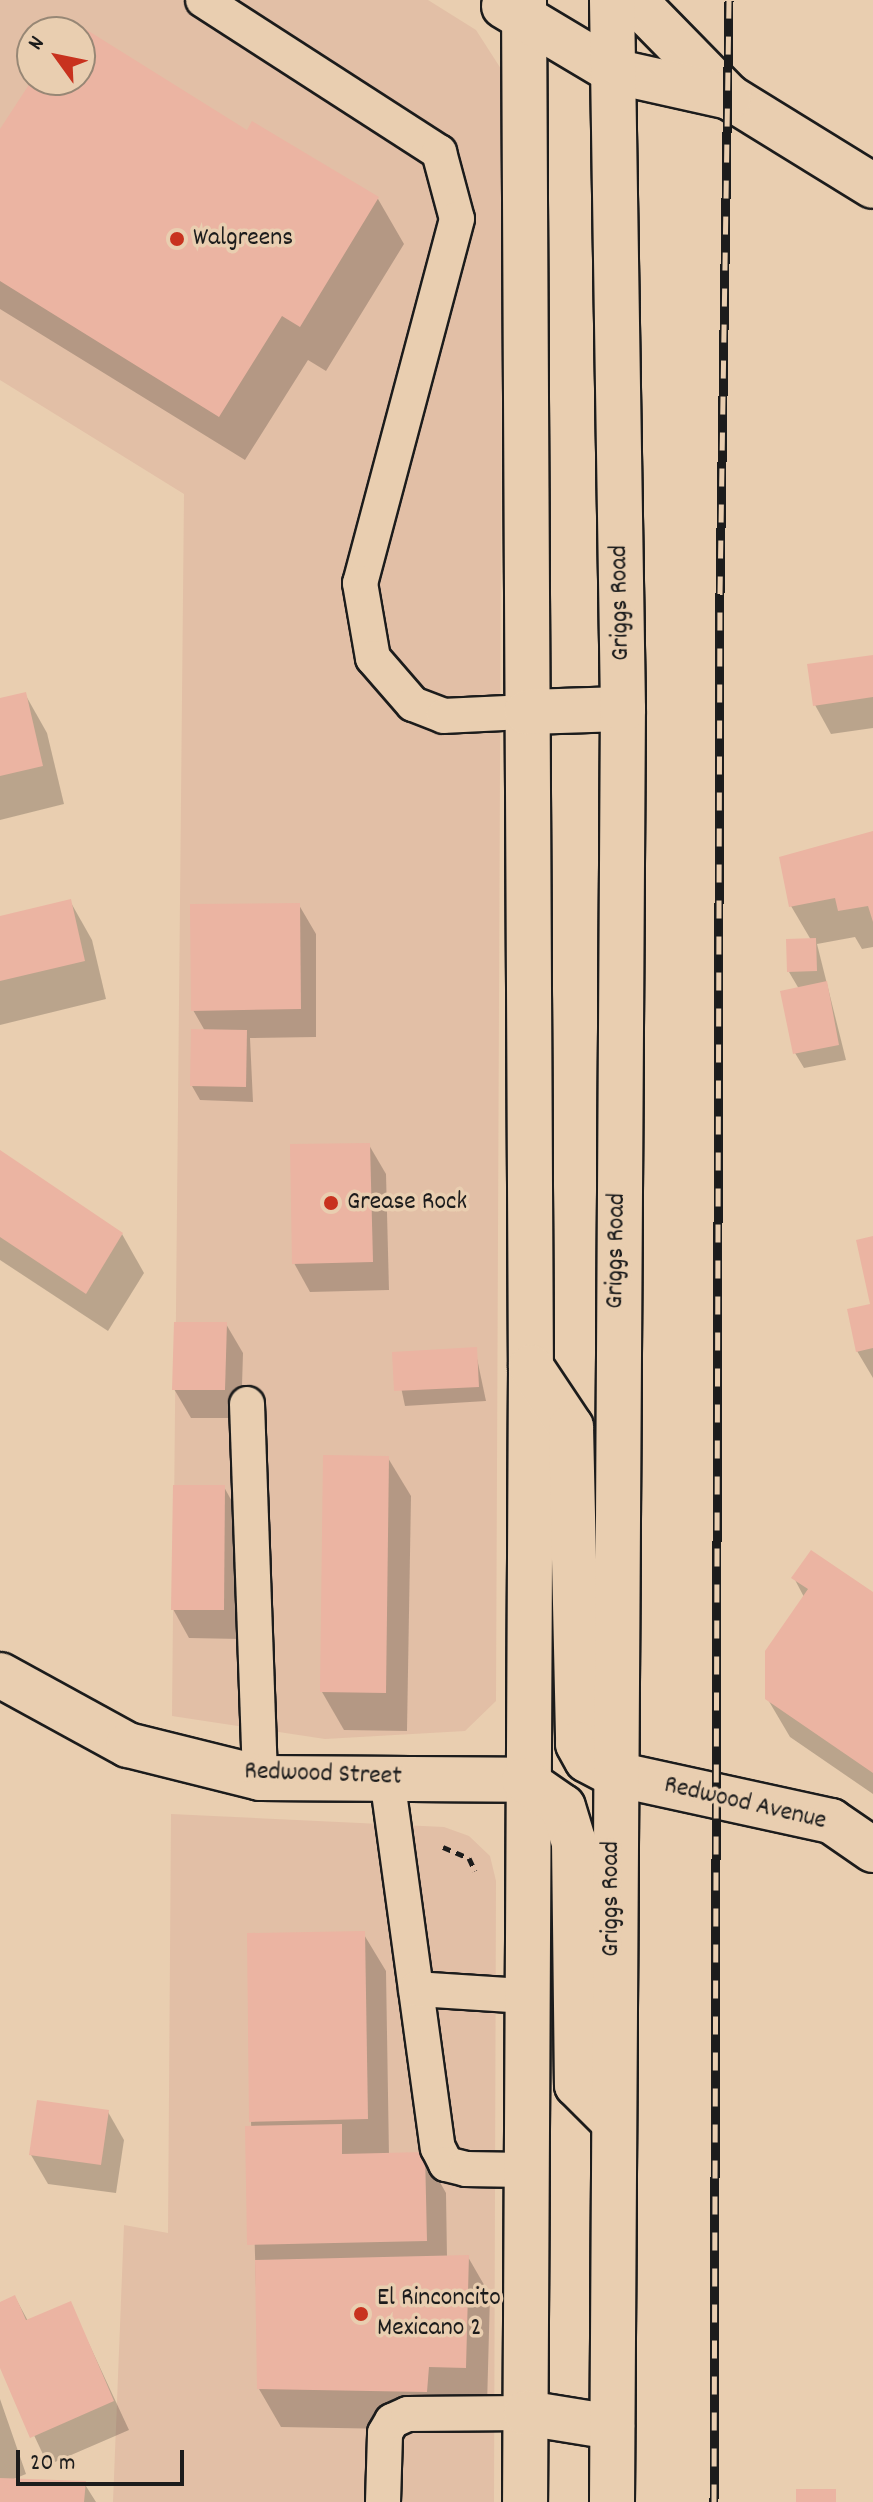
<!DOCTYPE html>
<style>
body{margin:0}
#map{position:relative;width:873px;height:2502px;overflow:hidden;background:#e9ceb0;font-family:Dekko,sans-serif}
div>[style]{position:absolute}
.built>*{inset:0;background:#e2bfa6}
.shadow>*{inset:0;background:#0003}
.building>*{inset:0;background:#ebb4a2}
.path>*{height:5px;margin-top:-2.5px;transform-origin:0;background:repeating-linear-gradient(90deg,#1c1c1c 0 8px,transparent 0 14px)}
.roads{filter:drop-shadow(2px 0 #1c1c1c) drop-shadow(-2px 0 #1c1c1c) drop-shadow(0 2px #1c1c1c) drop-shadow(0 -2px #1c1c1c)}
.lane>*{height:34px;margin:-17px;padding:0 17px;transform-origin:17px;border-radius:17px;background:#e9ceb0}
.street>*{height:44px;margin:-22px;padding:0 22px;transform-origin:22px;border-radius:22px;background:#e9ceb0}
.secondary>*{height:44px;margin:-22px;padding:0 22px;transform-origin:22px;border-radius:22px;background:#e9ceb0}
.rail>*{height:9px;margin-top:-4.5px;transform-origin:0;background:repeating-linear-gradient(90deg,#e9ceb0 0 18px,#1c1c1c 0 36px);box-sizing:border-box;border-block:2px solid #1c1c1c}
.dots>*{width:22px;height:22px;translate:-50% -50%;box-sizing:border-box;border:4px solid #e9ceb0;border-radius:50%}
span{translate:-50% -50%;white-space:nowrap;text-align:center;line-height:1.15;-webkit-text-stroke:7px #e9ceb0;paint-order:stroke}
.poi-label{font-size:26px;color:#1c1c1c}
.left{translate:0 -50%;text-align:left}
.street-label{font-size:26px;color:#1c1c1c}
.north{position:absolute;left:16px;top:16px;width:80px;height:80px;box-sizing:border-box;background:#e9ceb0;border:2px solid #978775;border-radius:50%;rotate:303deg;font-size:22px;font-weight:700;line-height:32px;text-align:center;color:#1c1c1c}
.north::after{content:'';display:block;margin:auto;width:28px;height:36px;background:#c8321e;clip-path:polygon(50% 0,100% 100%,50% 72%,0 100%)}
.scale{position:absolute;left:16px;top:2450px;width:168px;height:36px;box-sizing:border-box;border:4px solid #1c1c1c;border-top:0;padding-left:10px;font-size:24px;line-height:28px;white-space:nowrap;color:#1c1c1c;-webkit-text-stroke:6px #e9ceb0;paint-order:stroke}
</style>
<div id="map">
<div class="built">
<i style="clip-path:polygon(evenodd,0 0,428px 0,476px 30px,503px 72px,496px 1701px,465px 1731px,325px 1739px,172px 1716px,184px 494px,0 380px,0 0,32px 32px,80px 32px,80px 80px,32px 80px,32px 32px)"></i>
<i style="clip-path:polygon(171px 1814px,444px 1827px,469px 1836px,490px 1856px,496px 1881px,494px 2502px,113px 2502px,124px 2225px,168px 2233px)"></i>
</div>
<div class="shadow">
<i style="clip-path:polygon(71px 23px,248px 133px,378px 199px,404px 244px,326px 371px,308px 360px,245px 460px,0 309px,0 133px,34px 80px,80px 80px,80px 32px,66px 32px)"></i>
<i style="clip-path:polygon(873px 657px,873px 728px,831px 734px,815px 705px)"></i>
<i style="clip-path:polygon(25px 694px,47px 733px,64px 804px,0 820px,0 700px)"></i>
<i style="clip-path:polygon(873px 836px,873px 947px,862px 949px,855px 937px,817px 944px,846px 1060px,804px 1068px,795px 1053px,799px 989px,789px 972px,811px 940px,791px 906px)"></i>
<i style="clip-path:polygon(70px 901px,92px 940px,106px 999px,0 1025px,0 918px)"></i>
<i style="clip-path:polygon(299px 905px,316px 934px,316px 1037px,250px 1038px,253px 1102px,200px 1100px,192px 1086px,205px 1031px,193px 1010px)"></i>
<i style="clip-path:polygon(369px 1145px,386px 1174px,389px 1290px,310px 1292px,294px 1263px)"></i>
<i style="clip-path:polygon(0 1153px,122px 1234px,144px 1273px,108px 1331px,0 1260px)"></i>
<i style="clip-path:polygon(873px 1238px,873px 1378px,857px 1351px,872px 1306px)"></i>
<i style="clip-path:polygon(226px 1324px,243px 1353px,241px 1418px,191px 1418px,174px 1389px)"></i>
<i style="clip-path:polygon(475px 1349px,486px 1401px,405px 1406px,394px 1354px)"></i>
<i style="clip-path:polygon(388px 1458px,411px 1496px,407px 1731px,344px 1730px,322px 1692px)"></i>
<i style="clip-path:polygon(224px 1487px,240px 1516px,240px 1639px,189px 1638px,173px 1609px)"></i>
<i style="clip-path:polygon(794px 1578px,873px 1595px,873px 1794px,790px 1737px,767px 1698px,804px 1597px)"></i>
<i style="clip-path:polygon(363px 1933px,386px 1971px,389px 2155px,424px 2154px,446px 2193px,447px 2257px,468px 2257px,490px 2295px,487px 2406px,448px 2430px,281px 2427px,259px 2389px,251px 2121px)"></i>
<i style="clip-path:polygon(108px 2112px,124px 2140px,116px 2193px,48px 2184px,31px 2155px)"></i>
<i style="clip-path:polygon(15px 2297px,28px 2321px,70px 2303px,129px 2430px,48px 2465px,0 2363px,0 2304px)"></i>
<i style="clip-path:polygon(0 2399px,26px 2474px,9px 2481px,84px 2483px,96px 2502px,0 2502px)"></i>
</div>
<div class="building">
<i style="clip-path:polygon(71px 20px,247px 130px,252px 121px,379px 197px,300px 327px,282px 316px,219px 417px,0 281px,0 129px,32px 80px,80px 80px,80px 32px,63px 32px)"></i>
<i style="clip-path:polygon(873px 655px,873px 697px,813px 706px,807px 664px)"></i>
<i style="clip-path:polygon(26px 692px,43px 766px,0 776px,0 698px)"></i>
<i style="clip-path:polygon(873px 831px,873px 922px,868px 906px,838px 911px,835px 898px,789px 907px,779px 857px)"></i>
<i style="clip-path:polygon(71px 899px,85px 961px,0 981px,0 916px)"></i>
<i style="clip-path:polygon(300px 903px,301px 1009px,191px 1011px,190px 904px)"></i>
<i style="clip-path:polygon(816px 938px,817px 971px,787px 972px,786px 939px)"></i>
<i style="clip-path:polygon(827px 981px,839px 1045px,793px 1054px,780px 991px)"></i>
<i style="clip-path:polygon(191px 1029px,247px 1030px,246px 1087px,190px 1086px)"></i>
<i style="clip-path:polygon(370px 1143px,373px 1262px,292px 1264px,290px 1144px)"></i>
<i style="clip-path:polygon(0 1150px,123px 1233px,86px 1294px,0 1237px)"></i>
<i style="clip-path:polygon(873px 1236px,873px 1348px,856px 1352px,847px 1309px,870px 1304px,856px 1240px)"></i>
<i style="clip-path:polygon(174px 1322px,227px 1322px,225px 1390px,172px 1390px)"></i>
<i style="clip-path:polygon(477px 1347px,479px 1387px,394px 1391px,392px 1352px)"></i>
<i style="clip-path:polygon(323px 1455px,389px 1456px,386px 1693px,320px 1692px)"></i>
<i style="clip-path:polygon(173px 1485px,225px 1485px,224px 1610px,171px 1610px)"></i>
<i style="clip-path:polygon(811px 1550px,873px 1592px,873px 1773px,765px 1699px,765px 1651px,808px 1589px,791px 1578px)"></i>
<i style="clip-path:polygon(365px 1931px,368px 2119px,249px 2122px,247px 1933px)"></i>
<i style="clip-path:polygon(37px 2100px,109px 2110px,101px 2165px,29px 2155px)"></i>
<i style="clip-path:polygon(342px 2124px,342px 2154px,425px 2152px,427px 2241px,247px 2245px,245px 2126px)"></i>
<i style="clip-path:polygon(469px 2255px,466px 2368px,429px 2367px,427px 2392px,257px 2389px,255px 2260px)"></i>
<i style="clip-path:polygon(15px 2295px,26px 2320px,71px 2301px,114px 2401px,30px 2438px,0 2368px,0 2302px)"></i>
<i style="clip-path:polygon(0 2478px,86px 2481px,84px 2502px,0 2502px)"></i>
<i style="clip-path:polygon(796px 2489px,836px 2489px,836px 2502px,796px 2502px)"></i>
</div>
<div class="path">
<i style="left:443px;top:1847px;width:28px;rotate:23deg"></i>
<i style="left:469px;top:1858px;width:14px;rotate:65deg"></i>
</div>
<div class="roads">
<div class="lane">
<i style="left:203px;top:0;width:281px;rotate:32.8deg"></i>
<i style="left:439px;top:152px;width:69px;rotate:75deg"></i>
<i style="left:457px;top:219px;width:377px;rotate:104.9deg"></i>
<i style="left:360px;top:583px;width:76px;rotate:80.2deg"></i>
<i style="left:373px;top:658px;width:61px;rotate:49deg"></i>
<i style="left:413px;top:704px;width:33px;rotate:21deg"></i>
<i style="left:444px;top:716px;width:83px;rotate:-2.8deg"></i>
<i style="left:247px;top:1404px;width:374px;rotate:88deg"></i>
<i style="left:387px;top:1778px;width:373px;rotate:82.2deg"></i>
<i style="left:438px;top:2148px;width:18px;rotate:63deg"></i>
<i style="left:446px;top:2164px;width:21px;rotate:14deg"></i>
<i style="left:466px;top:2169px;width:59px;rotate:1deg"></i>
<i style="left:416px;top:1989px;width:109px;rotate:3.7deg"></i>
<i style="left:383px;top:2502px;width:69px;rotate:-88.3deg"></i>
<i style="left:385px;top:2433px;width:14px;rotate:-60deg"></i>
<i style="left:392px;top:2421px;width:17px;rotate:-24deg"></i>
<i style="left:408px;top:2414px;width:118px;rotate:-0.5deg"></i>
</div>
<div class="street">
<i style="left:0;top:1675px;width:146px;rotate:28.7deg"></i>
<i style="left:128px;top:1745px;width:136px;rotate:14deg"></i>
<i style="left:260px;top:1778px;width:264px;rotate:0.4deg"></i>
<i style="left:611px;top:1773px;width:225px;rotate:12.3deg"></i>
<i style="left:831px;top:1821px;width:51px;rotate:34.6deg"></i>
</div>
<div class="secondary">
<i style="left:524px;top:0;width:1367px;rotate:89.71deg"></i>
<i style="left:531px;top:1367px;width:1135px;rotate:90.3deg"></i>
<i style="left:634px;top:0;width:136px;rotate:45.6deg"></i>
<i style="left:729px;top:97px;width:169px;rotate:31.7deg"></i>
<i style="left:504px;top:6px;width:127px;rotate:30.8deg"></i>
<i style="left:613px;top:71px;width:119px;rotate:12.6deg"></i>
<i style="left:527px;top:712px;width:96px;rotate:-1.8deg"></i>
<i style="left:531px;top:1367px;width:72px;rotate:56.3deg"></i>
<i style="left:571px;top:1427px;width:317px;rotate:88.7deg"></i>
<i style="left:578px;top:1744px;width:18px;rotate:61deg"></i>
<i style="left:587px;top:1760px;width:27px;rotate:28deg"></i>
<i style="left:524px;top:1780px;width:47px;rotate:34.7deg"></i>
<i style="left:563px;top:1807px;width:37px;rotate:73deg"></i>
<i style="left:574px;top:1842px;width:243px;rotate:89.3deg"></i>
<i style="left:577px;top:2085px;width:51px;rotate:45deg"></i>
<i style="left:526px;top:2413px;width:87px;rotate:9.2deg"></i>
<i style="left:612px;top:2502px;width:1793px;rotate:-89.65deg"></i>
<i style="left:623px;top:709px;width:709px;rotate:-90.89deg"></i>
</div>
</div>
<div class="rail">
<i style="left:714px;top:2502px;width:1908px;rotate:-89.82deg"></i>
<i style="left:720px;top:594px;width:594px;rotate:-89.13deg"></i>
</div>
<div class="dots">
<i style="left:177px;top:239px;background:#c8321e"></i>
<i style="left:331px;top:1203px;background:#c8321e"></i>
<i style="left:361px;top:2314px;background:#c8321e"></i>
</div>
<div class="poi-label">
<span class="left" style="left:193px;top:239px">Walgreens</span>
<span class="left" style="left:347px;top:1203px">Grease Rock</span>
<span class="left" style="left:377px;top:2314px">El Rinconcito<br>Mexicano 2</span>
</div>
<div class="street-label">
<span style="left:621px;top:603px;rotate:-91deg">Griggs Road</span>
<span style="left:617px;top:1251px;rotate:-89deg">Griggs Road</span>
<span style="left:323px;top:1775px;rotate:2deg">Redwood Street</span>
<span style="left:745px;top:1804px;rotate:13deg">Redwood Avenue</span>
<span style="left:612px;top:1899px;rotate:-90deg">Griggs Road</span>
</div>
<div class="north">N</div>
<div class="scale">20 m</div>
</div>
